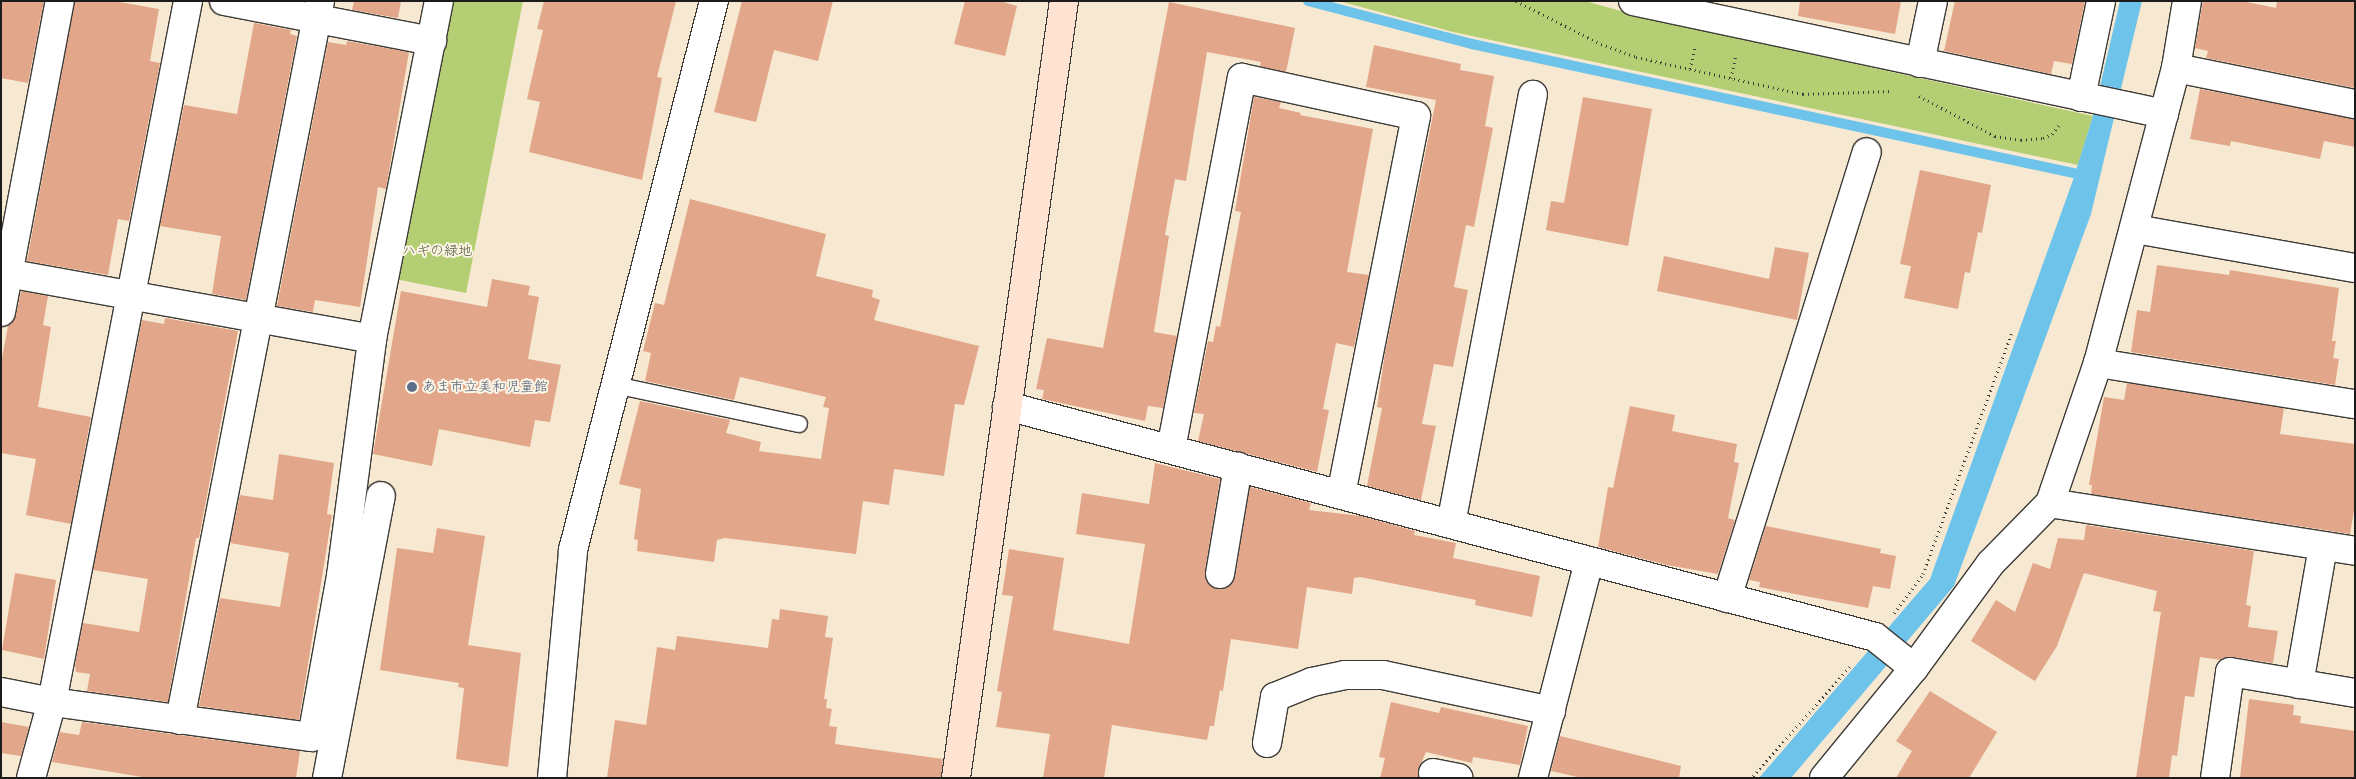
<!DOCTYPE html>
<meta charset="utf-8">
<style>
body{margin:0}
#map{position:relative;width:2356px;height:779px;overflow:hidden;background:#f7e9d1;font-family:Pangolin,"Klee One",sans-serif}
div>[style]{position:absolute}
.green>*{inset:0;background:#b4ce73}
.water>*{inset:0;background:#6ec3eb}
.stream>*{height:10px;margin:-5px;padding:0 5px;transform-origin:5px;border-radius:5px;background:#6ec3eb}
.building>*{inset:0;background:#e2a68a}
.path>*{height:3px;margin-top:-1.5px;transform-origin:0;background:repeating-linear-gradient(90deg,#3d3b37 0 1px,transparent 0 5px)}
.roads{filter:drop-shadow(1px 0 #3d3b37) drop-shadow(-1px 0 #3d3b37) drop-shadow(0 1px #3d3b37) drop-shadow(0 -1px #3d3b37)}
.lane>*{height:16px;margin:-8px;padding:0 8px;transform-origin:8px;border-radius:8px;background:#fff}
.street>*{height:28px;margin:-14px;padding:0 14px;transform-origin:14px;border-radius:14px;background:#fff}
.secondary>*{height:28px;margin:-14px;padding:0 14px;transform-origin:14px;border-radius:14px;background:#fee3d2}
.dots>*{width:14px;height:14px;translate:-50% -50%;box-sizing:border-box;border:2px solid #fcf5e5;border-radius:50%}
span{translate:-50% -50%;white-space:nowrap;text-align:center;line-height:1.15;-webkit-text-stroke:4px #fcf5e5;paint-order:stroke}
.park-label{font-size:14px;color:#515a3a}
.service-label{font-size:14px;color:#4e5e75}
.left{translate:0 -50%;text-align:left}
.frame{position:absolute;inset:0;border:2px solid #1c1c1c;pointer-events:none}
</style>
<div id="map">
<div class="green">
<i style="clip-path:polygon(443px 1px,523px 1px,466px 293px,395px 279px)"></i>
<i style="clip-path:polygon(1339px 1px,1585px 1px,1650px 19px,2093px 116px,2078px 165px,1453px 32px)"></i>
</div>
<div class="water">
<i style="clip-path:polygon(2120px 1px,2142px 1px,2091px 214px,1954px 586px,1791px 778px,1759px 778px,1930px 579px,2073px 180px,2093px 116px)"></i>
</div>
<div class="stream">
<i style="left:1308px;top:1px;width:170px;rotate:14.7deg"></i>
<i style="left:1472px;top:44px;width:629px;rotate:12.11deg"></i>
</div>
<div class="building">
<i style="clip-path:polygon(1px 1px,44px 1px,28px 83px,1px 78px)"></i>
<i style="clip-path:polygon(75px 1px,114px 1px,159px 9px,150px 61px,160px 63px,129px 221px,118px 219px,108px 275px,27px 261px)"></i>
<i style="clip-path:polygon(354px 1px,401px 1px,398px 18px,352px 10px)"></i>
<i style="clip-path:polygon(544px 1px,676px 1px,657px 77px,662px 78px,642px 180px,529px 152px,540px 102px,527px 99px,543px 30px,537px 29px)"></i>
<i style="clip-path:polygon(742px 1px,833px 1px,818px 61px,774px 50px,756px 122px,714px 112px)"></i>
<i style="clip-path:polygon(965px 1px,1000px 1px,1017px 6px,1005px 56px,954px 44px)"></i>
<i style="clip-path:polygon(1800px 1px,1901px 1px,1895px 34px,1798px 16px)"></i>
<i style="clip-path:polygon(1955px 1px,2085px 1px,2072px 64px,2054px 61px,2051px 74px,1944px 51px)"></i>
<i style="clip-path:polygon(2203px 1px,2242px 1px,2276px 8px,2277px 1px,2355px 1px,2355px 88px,2206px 58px,2208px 51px,2195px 48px)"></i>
<i style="clip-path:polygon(1169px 2px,1295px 28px,1286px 72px,1260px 66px,1261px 62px,1207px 52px,1186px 181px,1175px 179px,1165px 235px,1169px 236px,1154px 332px,1177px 336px,1163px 408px,1148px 406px,1145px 421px,1042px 399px,1044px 390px,1036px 389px,1047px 338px,1103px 348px)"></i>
<i style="clip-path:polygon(254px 23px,291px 30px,290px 34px,297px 36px,246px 300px,212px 294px,221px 236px,160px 226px,184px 105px,237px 114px)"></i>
<i style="clip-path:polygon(347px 41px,409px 52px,386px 189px,378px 187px,360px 307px,315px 300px,313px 312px,277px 306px,328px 42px,346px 45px)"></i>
<i style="clip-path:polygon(1374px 45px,1461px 64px,1460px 70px,1494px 76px,1485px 126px,1493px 128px,1474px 227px,1466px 225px,1454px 287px,1468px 290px,1453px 367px,1434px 364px,1422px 424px,1436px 426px,1421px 500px,1367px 486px,1382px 408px,1377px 407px,1385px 353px,1436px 100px,1366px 87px)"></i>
<i style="clip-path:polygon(2200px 89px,2355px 119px,2355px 147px,2324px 141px,2320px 159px,2231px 141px,2230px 146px,2190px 139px)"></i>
<i style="clip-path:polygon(1254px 97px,1281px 102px,1279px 108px,1301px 113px,1300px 115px,1373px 129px,1347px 272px,1369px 275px,1354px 347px,1336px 343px,1323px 409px,1329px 410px,1317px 472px,1198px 441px,1204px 414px,1194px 413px,1208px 341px,1213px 342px,1216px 326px,1220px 327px,1241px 212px,1235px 211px)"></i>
<i style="clip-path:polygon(1583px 97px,1652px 109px,1628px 246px,1546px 230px,1551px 201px,1564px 203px)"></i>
<i style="clip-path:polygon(1920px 170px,1991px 185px,1982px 233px,1978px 232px,1970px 273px,1965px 272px,1958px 309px,1904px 298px,1911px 266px,1900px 264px)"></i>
<i style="clip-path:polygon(690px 199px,826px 234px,816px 276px,873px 290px,872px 297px,880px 300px,874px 320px,979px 346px,964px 405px,955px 404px,944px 476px,894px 469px,889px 505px,863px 501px,856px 554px,725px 538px,717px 540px,714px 562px,637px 551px,638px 540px,634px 539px,641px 489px,619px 484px,640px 401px,730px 420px,726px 433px,761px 442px,759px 451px,821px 459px,829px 408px,823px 407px,826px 397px,740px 377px,734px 400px,645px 381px,651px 353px,643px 351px,655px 303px,664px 305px)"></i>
<i style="clip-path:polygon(1775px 247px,1809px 253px,1797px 320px,1657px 291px,1664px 256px,1769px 279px)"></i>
<i style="clip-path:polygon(2157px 265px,2229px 275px,2230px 270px,2339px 288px,2332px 341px,2336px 341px,2333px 358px,2339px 359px,2335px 385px,2131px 352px,2137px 310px,2150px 312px)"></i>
<i style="clip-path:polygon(492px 279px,530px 286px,528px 295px,539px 297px,528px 359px,561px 365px,550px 422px,535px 420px,530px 447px,439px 429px,432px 466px,373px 454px,401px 291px,487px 307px)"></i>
<i style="clip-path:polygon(21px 291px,48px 296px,43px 325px,51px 327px,38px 407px,91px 417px,71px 524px,26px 515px,36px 459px,1px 453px,1px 363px,8px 326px,16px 315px)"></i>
<i style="clip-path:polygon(165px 318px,238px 331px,199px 538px,196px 538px,168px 702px,87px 691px,90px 674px,76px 672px,75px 665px,83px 623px,139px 632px,148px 579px,93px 570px,142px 320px,164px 324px)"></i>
<i style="clip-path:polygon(2127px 383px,2284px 408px,2280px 434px,2355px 444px,2355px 505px,2350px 534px,2091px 494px,2092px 485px,2089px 485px,2104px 397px,2124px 400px)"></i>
<i style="clip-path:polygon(1630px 406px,1675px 415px,1672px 431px,1737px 444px,1734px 462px,1739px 463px,1728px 518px,1735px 520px,1718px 574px,1667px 565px,1598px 547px,1608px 487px,1613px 488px)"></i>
<i style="clip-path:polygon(279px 454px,334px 463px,327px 514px,332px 515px,299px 720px,199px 706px,220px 598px,280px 607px,289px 553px,230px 543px,240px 495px,273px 500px)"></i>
<i style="clip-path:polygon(1155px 463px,1220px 479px,1205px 571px,1206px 580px,1217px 589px,1226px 588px,1235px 577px,1250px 487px,1311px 503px,1309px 510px,1361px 516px,1415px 531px,1414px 535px,1456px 543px,1453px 558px,1540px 576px,1532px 617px,1475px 605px,1476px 600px,1360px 577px,1354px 578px,1352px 594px,1307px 587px,1298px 649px,1231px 639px,1223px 691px,1220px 690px,1214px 726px,1210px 726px,1207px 740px,1112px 725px,1104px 778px,1043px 778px,1050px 734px,996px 727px,1002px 692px,997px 691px,1013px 596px,1002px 595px,1009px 549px,1064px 558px,1053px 630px,1129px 644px,1145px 544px,1076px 534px,1082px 493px,1149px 504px)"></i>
<i style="clip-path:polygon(2086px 525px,2254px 551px,2246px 605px,2251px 606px,2248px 627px,2278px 631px,2273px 663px,2233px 657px,2221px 660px,2200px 657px,2194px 697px,2185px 696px,2177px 756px,2172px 755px,2169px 778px,2136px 778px,2161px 612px,2153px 611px,2157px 591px,2084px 573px,2057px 646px,2035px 681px,1971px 641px,1996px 600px,2015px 612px,2033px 563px,2050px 569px,2058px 538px,2084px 540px)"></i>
<i style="clip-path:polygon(1766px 526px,1881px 549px,1880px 553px,1896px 556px,1890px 589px,1873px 586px,1868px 608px,1759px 587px,1760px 582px,1749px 580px)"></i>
<i style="clip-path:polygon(437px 528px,485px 536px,468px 645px,521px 653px,508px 767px,456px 759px,464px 688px,458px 687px,459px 683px,380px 670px,397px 548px,433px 553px)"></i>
<i style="clip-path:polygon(15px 573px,56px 580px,44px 659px,2px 650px)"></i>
<i style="clip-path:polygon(780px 609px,828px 616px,825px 637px,833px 638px,824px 699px,827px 699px,826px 708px,832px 709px,829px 726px,837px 727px,835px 744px,943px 759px,941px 778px,607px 778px,615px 720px,646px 725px,657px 647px,675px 650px,677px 636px,768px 648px,772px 619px,779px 620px)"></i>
<i style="clip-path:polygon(1930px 691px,1997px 732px,1969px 778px,1896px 778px,1912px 751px,1896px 741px)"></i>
<i style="clip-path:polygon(2249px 699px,2294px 705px,2293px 715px,2301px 716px,2300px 723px,2355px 731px,2355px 778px,2240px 778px)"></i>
<i style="clip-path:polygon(1391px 702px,1439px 713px,1441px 707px,1528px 726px,1520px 765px,1473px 757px,1472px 763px,1426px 752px,1418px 770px,1418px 778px,1380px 778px,1385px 758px,1379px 757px)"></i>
<i style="clip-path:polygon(1px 722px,29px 727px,21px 756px,1px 753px)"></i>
<i style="clip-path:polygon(82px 722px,300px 751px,296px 778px,148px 778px,52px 762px,60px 732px,79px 735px)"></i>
<i style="clip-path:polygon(1560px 736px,1681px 766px,1679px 778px,1582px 778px,1551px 771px)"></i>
</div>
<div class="path">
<i style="left:1516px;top:1px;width:95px;rotate:26.8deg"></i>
<i style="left:1601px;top:44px;width:37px;rotate:20deg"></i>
<i style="left:1636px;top:57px;width:171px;rotate:12.5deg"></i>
<i style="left:1803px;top:94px;width:90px;rotate:-1.9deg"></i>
<i style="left:1690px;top:69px;width:23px;rotate:-77deg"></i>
<i style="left:1731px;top:78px;width:24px;rotate:-78deg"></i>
<i style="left:1919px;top:96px;width:86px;rotate:27.8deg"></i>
<i style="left:1995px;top:136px;width:26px;rotate:9deg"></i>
<i style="left:2021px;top:140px;width:22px;rotate:-5deg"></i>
<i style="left:2043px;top:138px;width:10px;rotate:-24deg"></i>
<i style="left:2052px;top:134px;width:11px;rotate:-52deg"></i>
<i style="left:1894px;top:613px;width:49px;rotate:-53.4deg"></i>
<i style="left:1923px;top:574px;width:258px;rotate:-69.8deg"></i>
<i style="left:1753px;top:776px;width:149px;rotate:-48.5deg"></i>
</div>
<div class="roads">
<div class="lane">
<i style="left:615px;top:385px;width:188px;rotate:12deg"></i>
</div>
<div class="street">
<i style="left:224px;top:1px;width:212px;rotate:10.9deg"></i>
<i style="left:1633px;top:1px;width:543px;rotate:12.01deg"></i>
<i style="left:1920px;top:63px;width:63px;rotate:-78.2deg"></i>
<i style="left:2176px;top:68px;width:68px;rotate:-80.7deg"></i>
<i style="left:2081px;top:97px;width:98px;rotate:-78.2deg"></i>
<i style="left:2135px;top:229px;width:223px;rotate:10.1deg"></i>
<i style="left:1px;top:272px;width:377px;rotate:10.2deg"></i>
<i style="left:1px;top:312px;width:317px;rotate:-79.3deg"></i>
<i style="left:2098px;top:363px;width:260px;rotate:9.1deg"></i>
<i style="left:1007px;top:406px;width:898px;rotate:14.9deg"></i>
<i style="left:1875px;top:637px;width:50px;rotate:38.5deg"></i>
<i style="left:1914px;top:668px;width:142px;rotate:129.3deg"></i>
<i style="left:1171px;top:449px;width:378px;rotate:-79.2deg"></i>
<i style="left:1242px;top:78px;width:178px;rotate:12.3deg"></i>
<i style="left:1416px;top:116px;width:386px;rotate:101.2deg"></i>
<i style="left:2050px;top:503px;width:309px;rotate:8.9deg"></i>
<i style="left:1451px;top:524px;width:437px;rotate:-79.2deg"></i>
<i style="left:1220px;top:574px;width:109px;rotate:-80.5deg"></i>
<i style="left:1727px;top:598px;width:467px;rotate:-72.6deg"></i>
<i style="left:1914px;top:668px;width:129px;rotate:-53.8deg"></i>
<i style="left:1990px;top:564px;width:86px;rotate:-45.5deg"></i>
<i style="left:2050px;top:503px;width:148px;rotate:-71.1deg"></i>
<i style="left:2098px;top:363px;width:305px;rotate:-75.2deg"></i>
<i style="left:2176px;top:68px;width:183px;rotate:11.4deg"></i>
<i style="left:2299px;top:684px;width:140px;rotate:-80.1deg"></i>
<i style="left:1px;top:692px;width:52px;rotate:11.1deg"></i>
<i style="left:52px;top:702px;width:262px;rotate:7.7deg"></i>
<i style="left:312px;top:737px;width:164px;rotate:-79.8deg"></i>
<i style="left:341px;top:576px;width:239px;rotate:-82.5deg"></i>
<i style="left:372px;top:339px;width:345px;rotate:-78.8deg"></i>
<i style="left:180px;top:720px;width:733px;rotate:-78.98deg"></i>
<i style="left:1267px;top:743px;width:47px;rotate:-80.1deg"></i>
<i style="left:1275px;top:697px;width:40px;rotate:-22deg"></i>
<i style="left:1312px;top:682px;width:34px;rotate:-12deg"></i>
<i style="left:1345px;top:675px;width:38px"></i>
<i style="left:1383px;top:675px;width:172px;rotate:12.1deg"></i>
<i style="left:1433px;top:773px;width:26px;rotate:11deg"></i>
<i style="left:31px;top:778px;width:79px;rotate:-74.6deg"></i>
<i style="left:52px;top:702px;width:714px;rotate:-79.02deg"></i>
<i style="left:327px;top:778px;width:287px;rotate:-79.2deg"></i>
<i style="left:552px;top:778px;width:229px;rotate:-84.7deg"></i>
<i style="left:573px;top:550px;width:567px;rotate:-75.6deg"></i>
<i style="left:1533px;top:778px;width:224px;rotate:-75.5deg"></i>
<i style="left:2215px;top:778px;width:107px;rotate:-81.9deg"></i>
<i style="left:2230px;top:672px;width:127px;rotate:9.5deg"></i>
</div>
<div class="secondary">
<i style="left:956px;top:778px;width:784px;rotate:-82.09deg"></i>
</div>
</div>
<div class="dots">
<i style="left:412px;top:387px;background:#5c6f8a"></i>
</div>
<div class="park-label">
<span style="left:437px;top:251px">ハギの緑地</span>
</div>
<div class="service-label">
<span class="left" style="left:422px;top:387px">あま市立美和児童館</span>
</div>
<div class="frame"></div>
</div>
